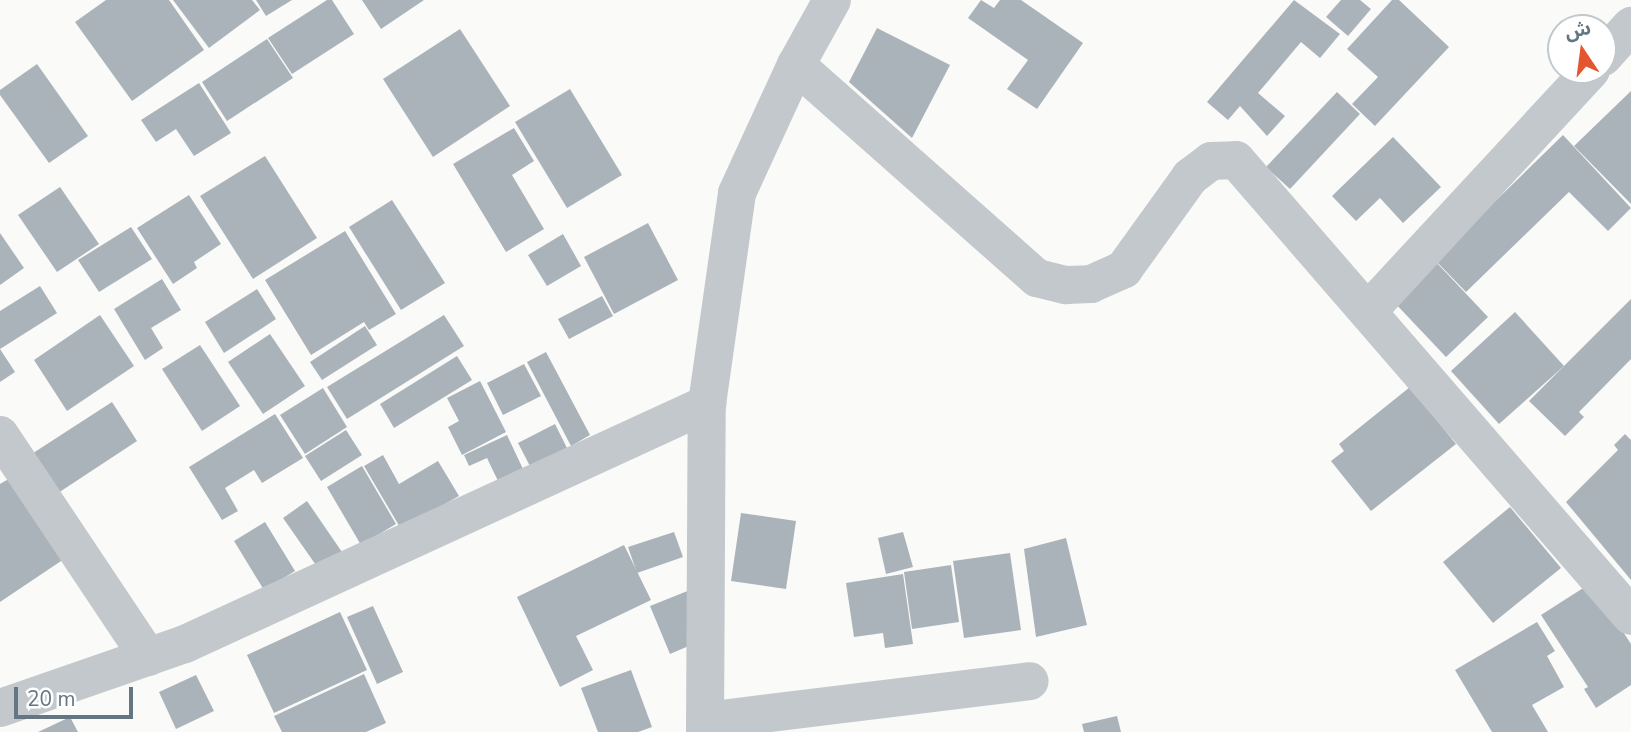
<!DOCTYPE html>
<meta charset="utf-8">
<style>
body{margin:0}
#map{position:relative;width:1631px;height:732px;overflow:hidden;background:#fafaf8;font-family:"Nunito Sans","Noto Sans Arabic",sans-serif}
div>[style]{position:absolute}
.building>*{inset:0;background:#aab3b9}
.minor>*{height:38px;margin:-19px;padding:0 19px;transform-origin:19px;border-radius:19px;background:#c3c8cc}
.tertiary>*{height:38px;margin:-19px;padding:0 19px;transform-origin:19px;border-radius:19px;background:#c3c8cc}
span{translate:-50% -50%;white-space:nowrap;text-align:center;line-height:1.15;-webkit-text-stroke:7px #fff;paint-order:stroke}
.north{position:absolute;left:1547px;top:14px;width:70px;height:70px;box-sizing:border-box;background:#fff;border:2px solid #c1c8cd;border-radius:50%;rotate:347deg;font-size:19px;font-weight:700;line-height:28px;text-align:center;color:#657683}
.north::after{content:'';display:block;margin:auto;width:24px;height:32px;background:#e4572e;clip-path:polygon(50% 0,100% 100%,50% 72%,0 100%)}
.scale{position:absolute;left:14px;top:687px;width:119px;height:32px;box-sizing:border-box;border:4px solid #657683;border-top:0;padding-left:9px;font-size:21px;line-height:24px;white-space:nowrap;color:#657683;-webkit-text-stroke:5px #fff;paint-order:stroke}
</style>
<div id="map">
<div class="building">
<i style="clip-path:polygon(106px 0,169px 0,204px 50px,132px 101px,75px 22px)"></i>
<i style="clip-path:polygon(173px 0,252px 0,260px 10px,209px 48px)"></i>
<i style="clip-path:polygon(256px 0,292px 0,266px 16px)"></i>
<i style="clip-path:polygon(327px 0,332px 0,354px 34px,292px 74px,268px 38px)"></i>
<i style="clip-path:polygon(362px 0,424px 0,381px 29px)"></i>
<i style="clip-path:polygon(981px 0,994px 8px,1000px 0,1021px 0,1083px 43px,1037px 109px,1007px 89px,1028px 60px,968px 18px)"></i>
<i style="clip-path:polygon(1294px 0,1340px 34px,1320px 58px,1301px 42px,1258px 93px,1285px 116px,1267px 136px,1240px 106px,1228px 120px,1207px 102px)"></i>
<i style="clip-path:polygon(1341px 0,1360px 0,1371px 9px,1348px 36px,1326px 17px)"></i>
<i style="clip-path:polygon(1392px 0,1399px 0,1449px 47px,1375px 126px,1352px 104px,1378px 77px,1347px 49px)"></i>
<i style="clip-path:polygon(877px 28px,950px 65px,912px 138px,849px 82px)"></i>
<i style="clip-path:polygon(460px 29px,510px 106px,433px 157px,383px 79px)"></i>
<i style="clip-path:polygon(267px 39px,293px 78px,227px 121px,202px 82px)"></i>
<i style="clip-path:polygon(37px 64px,88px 136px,49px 163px,0 95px,0 90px)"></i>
<i style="clip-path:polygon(199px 83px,231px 133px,194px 156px,176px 129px,156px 142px,141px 120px)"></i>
<i style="clip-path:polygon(570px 89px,622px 175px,567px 208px,515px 122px)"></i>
<i style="clip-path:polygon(1631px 91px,1631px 204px,1574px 146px)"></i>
<i style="clip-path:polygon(1337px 92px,1360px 114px,1290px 189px,1266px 167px)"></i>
<i style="clip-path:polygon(514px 128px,534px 161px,512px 175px,544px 229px,506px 252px,453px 164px)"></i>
<i style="clip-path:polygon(1563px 135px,1631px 208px,1608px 231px,1569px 192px,1466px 292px,1435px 260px)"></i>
<i style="clip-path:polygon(1393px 137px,1441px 187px,1403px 223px,1380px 198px,1356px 221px,1332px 196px)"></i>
<i style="clip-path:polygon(265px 156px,317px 238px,253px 279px,200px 196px)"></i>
<i style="clip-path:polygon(60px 187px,99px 244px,57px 272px,18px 215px)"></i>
<i style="clip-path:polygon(189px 195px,221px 244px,194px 262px,197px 268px,173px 284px,137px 228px)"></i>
<i style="clip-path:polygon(392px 200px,445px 283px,401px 310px,349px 227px)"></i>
<i style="clip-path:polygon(648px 223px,678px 280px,614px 314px,584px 257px)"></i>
<i style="clip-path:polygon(131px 227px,152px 259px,99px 292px,78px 260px)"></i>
<i style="clip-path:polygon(345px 231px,396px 314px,369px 330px,364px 322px,311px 355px,265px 280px)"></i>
<i style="clip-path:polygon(0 233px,24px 268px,0 285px)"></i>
<i style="clip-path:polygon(563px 234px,581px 266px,547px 286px,528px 255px)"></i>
<i style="clip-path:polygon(1436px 262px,1488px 317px,1446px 357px,1393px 301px)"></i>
<i style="clip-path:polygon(162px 279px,181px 310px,151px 328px,163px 348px,145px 360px,114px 309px)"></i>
<i style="clip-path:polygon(40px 286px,57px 313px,0 349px,15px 372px,0 382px,0 311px)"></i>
<i style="clip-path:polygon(257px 289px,276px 319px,224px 353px,205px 322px)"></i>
<i style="clip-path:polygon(602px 296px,613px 316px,569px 339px,558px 319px)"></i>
<i style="clip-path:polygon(1631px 299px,1631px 359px,1579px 412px,1584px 417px,1565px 436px,1529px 401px)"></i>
<i style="clip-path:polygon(1515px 312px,1564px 366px,1499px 424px,1451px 371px)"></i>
<i style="clip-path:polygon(100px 315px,134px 366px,67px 411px,34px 360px)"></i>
<i style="clip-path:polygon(444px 315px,464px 346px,347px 419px,327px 387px)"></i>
<i style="clip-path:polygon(365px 326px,377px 345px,322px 380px,310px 362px)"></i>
<i style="clip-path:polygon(270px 334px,305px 386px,263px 414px,228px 362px)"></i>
<i style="clip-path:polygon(200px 345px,240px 406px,202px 431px,162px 369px)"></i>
<i style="clip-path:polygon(546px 352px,590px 435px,571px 446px,527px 362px)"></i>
<i style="clip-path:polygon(457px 356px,472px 380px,394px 428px,380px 404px)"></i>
<i style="clip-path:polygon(524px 364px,541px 396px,503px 415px,487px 383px)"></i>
<i style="clip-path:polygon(480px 381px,506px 432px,462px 455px,448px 427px,459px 421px,447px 398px)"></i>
<i style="clip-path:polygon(1410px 387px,1456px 444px,1371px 511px,1331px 461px,1344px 451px,1339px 444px)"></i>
<i style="clip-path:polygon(323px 388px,347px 427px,305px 454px,280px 415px)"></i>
<i style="clip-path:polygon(112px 402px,137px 441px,52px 497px,27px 457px)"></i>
<i style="clip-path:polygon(275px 414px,303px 458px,262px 483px,254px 470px,225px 488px,238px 511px,222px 520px,189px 467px)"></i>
<i style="clip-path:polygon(555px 424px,567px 448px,531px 468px,518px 443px)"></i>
<i style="clip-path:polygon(346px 430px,362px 455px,321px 481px,305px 456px)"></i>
<i style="clip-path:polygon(1625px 434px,1631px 440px,1631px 580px,1566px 502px,1618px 450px,1614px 445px)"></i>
<i style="clip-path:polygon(507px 435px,523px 469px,498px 481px,487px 458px,469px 466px,464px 455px)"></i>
<i style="clip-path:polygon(383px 455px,399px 484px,438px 461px,459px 496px,401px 529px,364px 466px)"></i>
<i style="clip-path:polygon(362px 466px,396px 524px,361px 545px,327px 487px)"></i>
<i style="clip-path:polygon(12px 477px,67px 557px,0 602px,0 484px)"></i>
<i style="clip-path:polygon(307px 501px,342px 552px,318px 568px,283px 518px)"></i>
<i style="clip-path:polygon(1510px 507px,1561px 568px,1493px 623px,1443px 562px)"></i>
<i style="clip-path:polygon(741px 513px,796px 521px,786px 589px,731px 581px)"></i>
<i style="clip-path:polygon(265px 522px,295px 571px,264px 590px,234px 541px)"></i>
<i style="clip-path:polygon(674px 532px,683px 557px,637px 573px,628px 547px)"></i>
<i style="clip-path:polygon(903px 532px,913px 567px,886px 574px,878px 538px)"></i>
<i style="clip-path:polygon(1066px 538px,1087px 625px,1036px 637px,1024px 549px)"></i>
<i style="clip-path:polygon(624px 545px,651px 600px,576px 636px,593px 670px,560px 687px,517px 597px)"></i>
<i style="clip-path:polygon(1010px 553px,1021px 630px,964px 638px,953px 561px)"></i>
<i style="clip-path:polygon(951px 565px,959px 622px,912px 629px,904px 572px)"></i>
<i style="clip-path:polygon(903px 574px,913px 644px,885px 648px,883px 633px,854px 637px,846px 583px)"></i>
<i style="clip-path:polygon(1591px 583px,1631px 644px,1631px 685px,1596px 708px,1584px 689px,1588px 687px,1541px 615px)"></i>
<i style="clip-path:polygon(695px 588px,691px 645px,670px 654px,650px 606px)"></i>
<i style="clip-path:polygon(373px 606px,403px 672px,377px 684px,347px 617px)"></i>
<i style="clip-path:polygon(340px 612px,367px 670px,274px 713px,247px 655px)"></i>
<i style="clip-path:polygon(1537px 622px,1555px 651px,1547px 656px,1564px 687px,1532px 705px,1548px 732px,1492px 732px,1455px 670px)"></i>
<i style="clip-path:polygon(631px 670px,652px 727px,638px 732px,598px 732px,581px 688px)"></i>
<i style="clip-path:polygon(364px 674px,386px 723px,366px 732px,282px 732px,274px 716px)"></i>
<i style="clip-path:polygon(196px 675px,214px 711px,176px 729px,159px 692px)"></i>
<i style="clip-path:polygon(1117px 716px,1121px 732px,1084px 732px,1082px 724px)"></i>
<i style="clip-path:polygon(70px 717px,78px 732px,38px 732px)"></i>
</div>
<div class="minor">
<i style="left:1603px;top:57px;width:42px;rotate:-47.9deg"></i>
<i style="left:796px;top:65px;width:322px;rotate:41.5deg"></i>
<i style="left:1037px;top:278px;width:30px;rotate:14deg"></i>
<i style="left:1066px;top:285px;width:25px;rotate:-2deg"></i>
<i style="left:1091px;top:284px;width:36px;rotate:-24deg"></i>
<i style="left:1124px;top:269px;width:113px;rotate:-54.3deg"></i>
<i style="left:1190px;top:177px;width:26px;rotate:-37deg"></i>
<i style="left:1211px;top:161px;width:25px;rotate:-2deg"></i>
<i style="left:1236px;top:160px;width:603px;rotate:49.1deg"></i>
<i style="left:1368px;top:311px;width:328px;rotate:-47.2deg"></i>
<i style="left:0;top:435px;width:267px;rotate:56.3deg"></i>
<i style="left:0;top:708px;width:196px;rotate:-19.1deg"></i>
<i style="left:185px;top:644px;width:575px;rotate:-24.69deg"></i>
<i style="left:705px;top:721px;width:327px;rotate:-7deg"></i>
</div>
<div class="tertiary">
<i style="left:705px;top:732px;width:328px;rotate:-89.7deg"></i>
<i style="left:707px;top:404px;width:213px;rotate:-81.9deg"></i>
<i style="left:737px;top:193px;width:141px;rotate:-65.3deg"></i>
<i style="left:796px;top:65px;width:74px;rotate:-61deg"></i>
</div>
<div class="north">ش</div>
<div class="scale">20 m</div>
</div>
